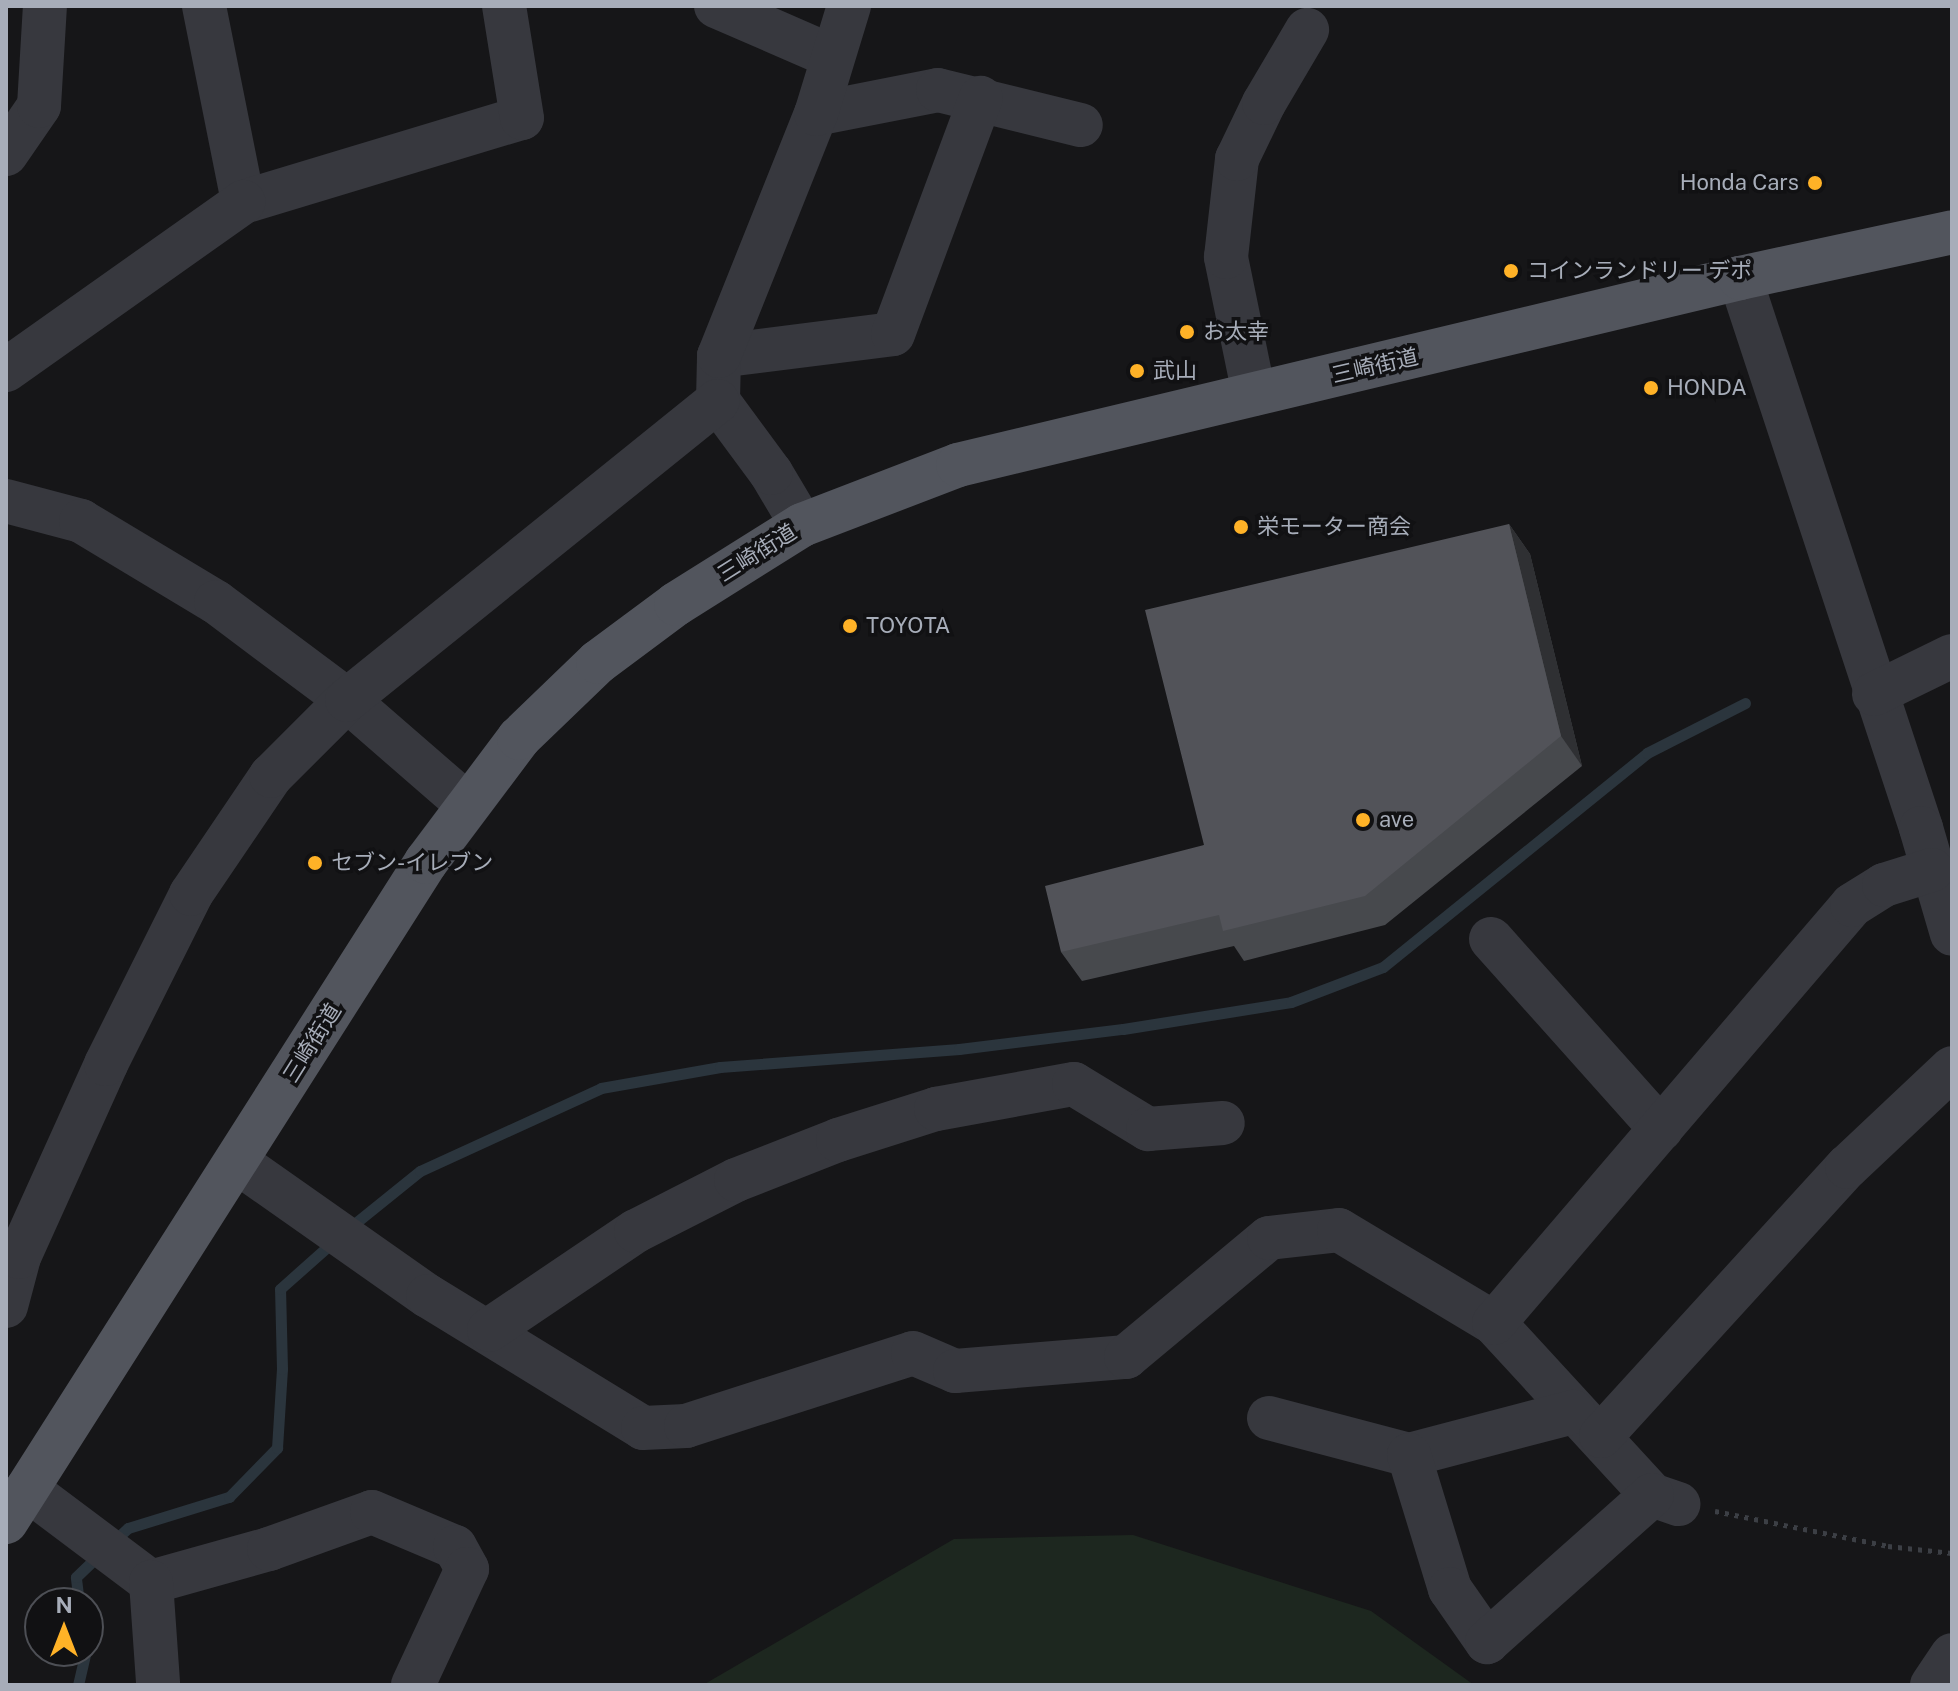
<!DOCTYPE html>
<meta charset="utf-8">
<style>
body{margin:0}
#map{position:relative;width:1958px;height:1691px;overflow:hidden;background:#161618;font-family:"Public Sans","Noto Sans JP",sans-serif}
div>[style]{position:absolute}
.green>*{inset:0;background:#1d271f}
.stream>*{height:11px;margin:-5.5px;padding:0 5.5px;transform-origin:5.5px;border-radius:5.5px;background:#2b353d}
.path>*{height:5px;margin-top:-2.5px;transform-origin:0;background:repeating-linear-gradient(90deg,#3c3f45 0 4px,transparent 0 10px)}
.minor>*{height:44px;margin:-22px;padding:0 22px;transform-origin:22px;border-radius:22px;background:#37383e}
.major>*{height:44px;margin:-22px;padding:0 22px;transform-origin:22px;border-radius:22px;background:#52555d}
.wall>*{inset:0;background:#47494d}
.shaded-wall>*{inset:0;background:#2f3033}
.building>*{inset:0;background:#525359}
.dots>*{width:22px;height:22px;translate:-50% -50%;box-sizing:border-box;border:4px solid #111113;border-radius:50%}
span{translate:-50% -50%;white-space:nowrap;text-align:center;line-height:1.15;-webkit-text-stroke:7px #111113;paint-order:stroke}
.poi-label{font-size:22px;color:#a7adb9}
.right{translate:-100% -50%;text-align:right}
.left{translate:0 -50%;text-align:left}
.street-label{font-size:22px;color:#a7adb9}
.frame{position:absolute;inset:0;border:8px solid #a7adb9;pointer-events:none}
.north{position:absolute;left:24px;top:1587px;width:80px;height:80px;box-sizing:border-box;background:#111113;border:2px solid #4d4f55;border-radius:50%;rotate:0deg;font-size:22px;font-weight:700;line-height:32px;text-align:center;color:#a7adb9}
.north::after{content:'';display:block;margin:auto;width:28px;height:36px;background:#ffb227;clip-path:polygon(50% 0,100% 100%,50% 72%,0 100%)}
</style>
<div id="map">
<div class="green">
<i style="clip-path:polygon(1133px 1535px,1371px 1611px,1474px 1685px,703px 1685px,954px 1539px)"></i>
</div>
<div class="stream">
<i style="left:348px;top:1229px;width:92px;rotate:-38.9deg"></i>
<i style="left:420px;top:1171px;width:199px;rotate:-24.6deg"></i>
<i style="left:601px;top:1088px;width:121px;rotate:-10deg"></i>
<i style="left:720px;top:1067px;width:240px;rotate:-4.3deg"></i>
<i style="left:959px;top:1049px;width:165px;rotate:-7deg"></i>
<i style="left:1123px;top:1029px;width:170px;rotate:-9.1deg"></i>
<i style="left:1291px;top:1002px;width:98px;rotate:-20.8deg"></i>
<i style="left:1383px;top:967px;width:340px;rotate:-39deg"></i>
<i style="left:1647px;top:753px;width:110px;rotate:-27deg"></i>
<i style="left:114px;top:1541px;width:19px;rotate:-43deg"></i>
<i style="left:128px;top:1528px;width:106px;rotate:-17.1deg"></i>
<i style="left:229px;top:1497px;width:69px;rotate:-45.6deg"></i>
<i style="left:277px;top:1448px;width:79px;rotate:-86.4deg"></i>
<i style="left:282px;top:1369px;width:80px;rotate:-91.4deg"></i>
<i style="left:280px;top:1289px;width:74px;rotate:-41.7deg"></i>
<i style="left:79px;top:1603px;width:26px;rotate:-97deg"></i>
<i style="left:76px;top:1577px;width:35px;rotate:-44deg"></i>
<i style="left:78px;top:1685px;width:35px;rotate:-77deg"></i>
</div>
<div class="path">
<i style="left:1715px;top:1511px;width:177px;rotate:11.4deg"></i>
<i style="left:1888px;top:1546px;width:64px;rotate:6.2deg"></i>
</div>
<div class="minor">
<i style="left:204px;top:6px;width:200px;rotate:78.7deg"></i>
<i style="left:243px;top:202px;width:291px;rotate:-16.8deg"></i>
<i style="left:522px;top:118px;width:113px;rotate:-99.1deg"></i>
<i style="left:716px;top:6px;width:125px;rotate:23.5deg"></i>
<i style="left:816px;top:114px;width:124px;rotate:-11.1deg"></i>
<i style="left:938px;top:90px;width:147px;rotate:13.8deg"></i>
<i style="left:6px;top:154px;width:58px;rotate:-55.5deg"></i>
<i style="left:39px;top:106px;width:100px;rotate:-86.6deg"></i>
<i style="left:1740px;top:278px;width:579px;rotate:71.78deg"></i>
<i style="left:1921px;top:828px;width:110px;rotate:73.7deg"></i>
<i style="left:719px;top:356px;width:175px;rotate:-7.2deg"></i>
<i style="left:893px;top:334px;width:252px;rotate:-69.6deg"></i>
<i style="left:6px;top:370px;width:291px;rotate:-35.3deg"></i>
<i style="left:1254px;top:394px;width:140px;rotate:-101.6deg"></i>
<i style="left:1226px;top:257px;width:99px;rotate:-83.6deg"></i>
<i style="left:1237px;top:159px;width:62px;rotate:-64.3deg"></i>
<i style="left:1264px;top:103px;width:85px;rotate:-59.5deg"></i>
<i style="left:6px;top:501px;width:78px;rotate:14.9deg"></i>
<i style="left:81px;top:521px;width:157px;rotate:31deg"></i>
<i style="left:216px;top:602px;width:164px;rotate:36.8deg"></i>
<i style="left:347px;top:700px;width:160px;rotate:41deg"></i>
<i style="left:802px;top:525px;width:61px;rotate:-120.8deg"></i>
<i style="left:771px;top:473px;width:89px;rotate:-126.4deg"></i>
<i style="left:718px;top:401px;width:45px;rotate:-88.7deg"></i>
<i style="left:719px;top:356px;width:261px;rotate:-68.2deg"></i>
<i style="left:816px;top:114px;width:113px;rotate:-73deg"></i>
<i style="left:1874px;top:694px;width:87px;rotate:-26deg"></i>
<i style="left:1491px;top:939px;width:255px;rotate:48.2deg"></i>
<i style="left:237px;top:1162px;width:233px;rotate:35.1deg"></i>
<i style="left:428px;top:1296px;width:252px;rotate:31.5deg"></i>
<i style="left:643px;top:1428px;width:43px;rotate:-2.7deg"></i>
<i style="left:686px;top:1426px;width:238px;rotate:-17.8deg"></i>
<i style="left:913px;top:1353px;width:46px;rotate:23.2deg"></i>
<i style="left:955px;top:1371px;width:172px;rotate:-4.7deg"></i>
<i style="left:1126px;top:1357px;width:186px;rotate:-39.8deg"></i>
<i style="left:1269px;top:1238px;width:70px;rotate:-6.5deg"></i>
<i style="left:1339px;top:1230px;width:181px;rotate:31deg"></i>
<i style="left:1494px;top:1323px;width:234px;rotate:47.4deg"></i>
<i style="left:1652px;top:1495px;width:28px;rotate:19deg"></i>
<i style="left:6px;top:1306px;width:51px;rotate:-75.1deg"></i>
<i style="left:19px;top:1257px;width:212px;rotate:-65.7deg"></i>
<i style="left:106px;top:1064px;width:190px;rotate:-63.4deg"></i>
<i style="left:191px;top:894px;width:143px;rotate:-55.9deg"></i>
<i style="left:271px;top:776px;width:107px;rotate:-45deg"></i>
<i style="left:347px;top:700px;width:476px;rotate:-38.9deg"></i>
<i style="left:1494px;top:1323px;width:550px;rotate:-49.42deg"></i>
<i style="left:1852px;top:905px;width:38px;rotate:-32deg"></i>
<i style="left:1884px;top:885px;width:50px;rotate:-17.4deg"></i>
<i style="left:489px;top:1330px;width:177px;rotate:-34deg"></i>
<i style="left:636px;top:1231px;width:112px;rotate:-27deg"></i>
<i style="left:736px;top:1180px;width:110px;rotate:-21.4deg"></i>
<i style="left:838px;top:1140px;width:103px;rotate:-17.6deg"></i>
<i style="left:936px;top:1109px;width:140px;rotate:-10.3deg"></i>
<i style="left:1074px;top:1084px;width:87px;rotate:31.3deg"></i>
<i style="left:1148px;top:1129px;width:75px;rotate:-4.6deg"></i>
<i style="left:1269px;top:1418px;width:145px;rotate:14.8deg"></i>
<i style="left:1409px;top:1455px;width:170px;rotate:-14.7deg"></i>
<i style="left:1601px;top:1436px;width:365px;rotate:-47.6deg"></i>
<i style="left:1847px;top:1167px;width:144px;rotate:-43.3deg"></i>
<i style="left:1409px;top:1455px;width:140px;rotate:73deg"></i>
<i style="left:1450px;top:1589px;width:65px;rotate:55.1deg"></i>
<i style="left:1487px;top:1642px;width:221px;rotate:-41.7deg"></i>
<i style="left:27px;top:1489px;width:155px;rotate:36.9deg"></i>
<i style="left:151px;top:1582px;width:123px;rotate:-15.6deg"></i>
<i style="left:269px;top:1549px;width:109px;rotate:-19.8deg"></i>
<i style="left:372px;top:1512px;width:90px;rotate:22.9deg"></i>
<i style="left:455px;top:1547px;width:25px;rotate:61deg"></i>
<i style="left:467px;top:1569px;width:128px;rotate:115deg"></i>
<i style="left:151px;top:1582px;width:101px;rotate:86deg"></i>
<i style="left:1932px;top:1685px;width:36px;rotate:-56deg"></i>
</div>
<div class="major">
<i style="left:6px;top:1522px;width:782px;rotate:-57.53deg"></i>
<i style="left:426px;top:862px;width:155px;rotate:-53.1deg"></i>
<i style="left:519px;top:738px;width:110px;rotate:-43.9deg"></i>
<i style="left:598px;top:662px;width:97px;rotate:-36.6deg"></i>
<i style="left:676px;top:604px;width:149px;rotate:-32.1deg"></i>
<i style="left:802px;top:525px;width:167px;rotate:-21deg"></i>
<i style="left:958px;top:465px;width:804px;rotate:-13.45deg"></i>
<i style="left:1740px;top:278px;width:217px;rotate:-12.2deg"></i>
</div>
<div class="wall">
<i style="clip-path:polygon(1509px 524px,1530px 554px,1582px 766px,1385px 925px,1244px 961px,1234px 946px,1082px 981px,1061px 952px,1204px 845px)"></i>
</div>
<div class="shaded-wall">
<i style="clip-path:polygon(1509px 524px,1530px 554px,1582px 766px,1561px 736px)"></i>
</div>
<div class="building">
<i style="clip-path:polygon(1509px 524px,1561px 736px,1365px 896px,1223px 931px,1219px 915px,1061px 952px,1045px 886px,1204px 845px,1145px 610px)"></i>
</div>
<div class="dots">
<i style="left:1815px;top:183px;background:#ffb227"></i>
<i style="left:1511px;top:271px;background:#ffb227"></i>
<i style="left:1187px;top:332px;background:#ffb227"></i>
<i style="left:1137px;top:371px;background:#ffb227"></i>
<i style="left:1651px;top:388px;background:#ffb227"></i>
<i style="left:1241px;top:527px;background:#ffb227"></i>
<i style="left:850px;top:626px;background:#ffb227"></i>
<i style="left:1363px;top:820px;background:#ffb227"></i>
<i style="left:315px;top:863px;background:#ffb227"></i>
</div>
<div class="poi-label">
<span class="right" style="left:1799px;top:183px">Honda Cars</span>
<span class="left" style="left:1527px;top:271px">コインランドリー デポ</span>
<span class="left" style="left:1203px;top:332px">お太幸</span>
<span class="left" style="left:1153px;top:371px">武山</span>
<span class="left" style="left:1667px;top:388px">HONDA</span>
<span class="left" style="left:1257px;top:527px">栄モーター商会</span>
<span class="left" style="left:866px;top:626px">TOYOTA</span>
<span class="left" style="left:1379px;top:820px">ave</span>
<span class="left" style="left:331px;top:863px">セブン-イレブン</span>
</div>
<div class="street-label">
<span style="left:1375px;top:366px;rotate:-13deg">三崎街道</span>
<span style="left:757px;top:553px;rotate:-32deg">三崎街道</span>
<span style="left:312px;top:1043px;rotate:-58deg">三崎街道</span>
</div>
<div class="frame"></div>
<div class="north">N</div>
</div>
